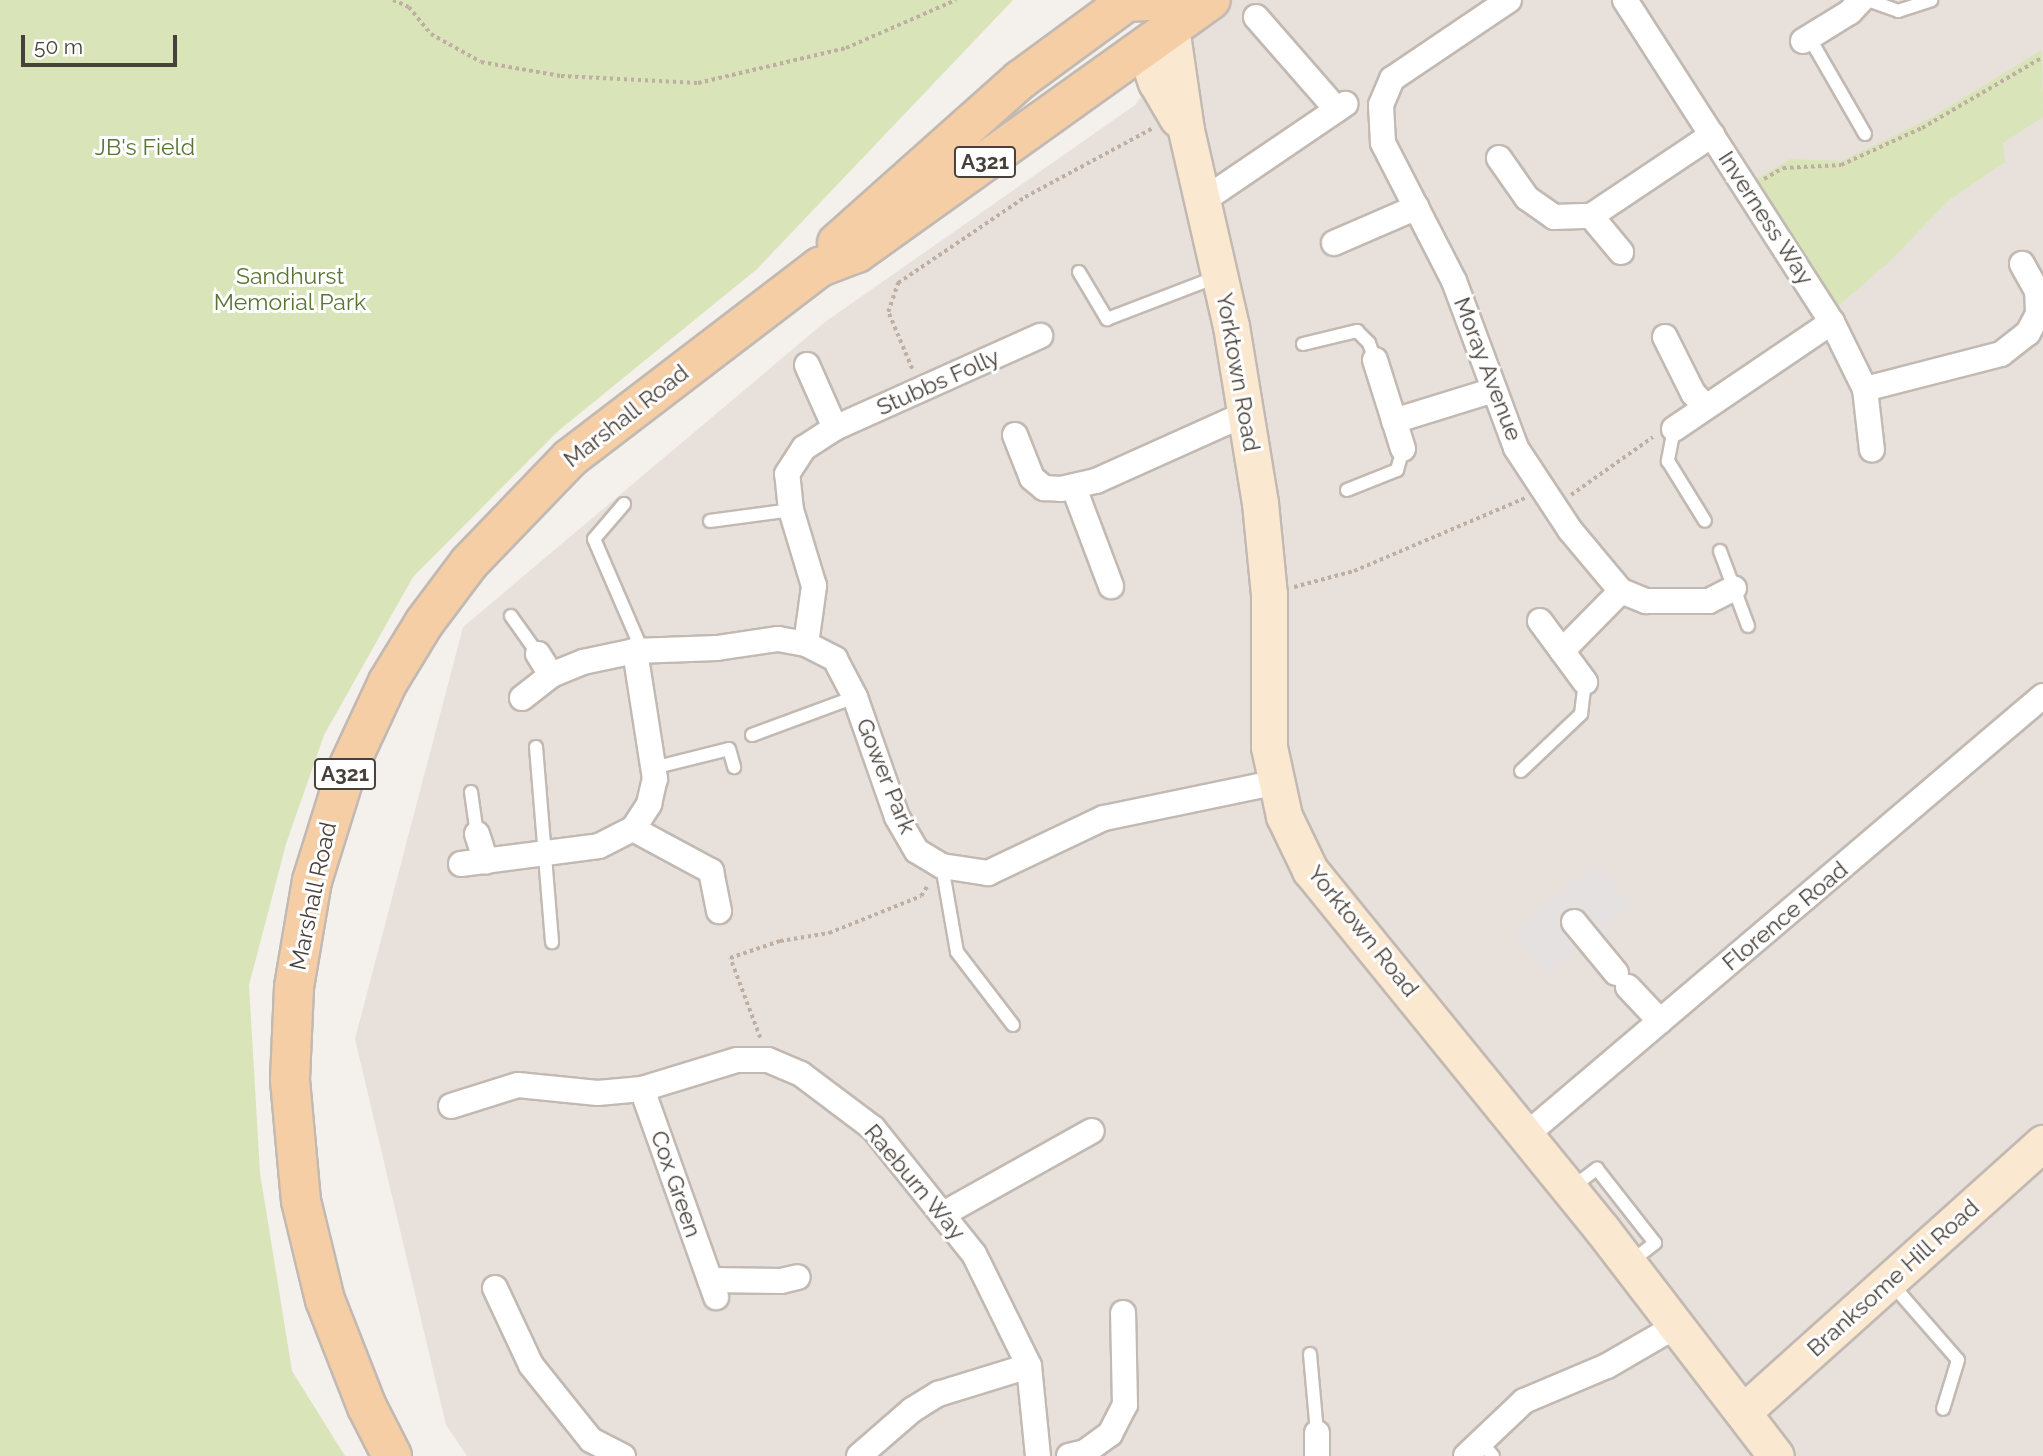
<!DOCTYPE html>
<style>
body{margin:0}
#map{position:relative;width:2043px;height:1456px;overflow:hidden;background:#f4f0ec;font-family:Raleway,sans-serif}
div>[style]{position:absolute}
.residential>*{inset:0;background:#e8e1db}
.green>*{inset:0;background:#d9e4b9}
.parking>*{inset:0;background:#e4e1e0}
.path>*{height:3.5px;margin-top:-1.75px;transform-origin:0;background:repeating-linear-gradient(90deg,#bfafa2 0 3.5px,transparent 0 7px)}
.roads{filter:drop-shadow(2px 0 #c2b9b2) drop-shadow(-2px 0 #c2b9b2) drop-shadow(0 2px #c2b9b2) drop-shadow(0 -2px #c2b9b2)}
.lane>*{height:12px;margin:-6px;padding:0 6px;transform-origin:6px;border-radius:6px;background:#fff}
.street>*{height:24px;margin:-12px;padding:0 12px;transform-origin:12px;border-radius:12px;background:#fff}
.secondary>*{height:35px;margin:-17.5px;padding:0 17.5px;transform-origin:17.5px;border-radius:17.5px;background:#fae8d1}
.primary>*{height:38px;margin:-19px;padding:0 19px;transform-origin:19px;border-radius:19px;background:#f5cea5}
span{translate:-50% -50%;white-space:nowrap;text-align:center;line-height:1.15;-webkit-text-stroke:6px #fff;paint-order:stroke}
.shield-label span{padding:2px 5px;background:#fff;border:2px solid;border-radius:5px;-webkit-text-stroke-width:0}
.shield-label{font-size:21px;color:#48403a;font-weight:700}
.park-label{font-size:23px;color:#587532}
.street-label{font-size:23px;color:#48403a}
.scale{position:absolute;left:21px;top:35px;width:156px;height:32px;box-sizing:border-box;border:4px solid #48403a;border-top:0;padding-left:9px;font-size:21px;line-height:24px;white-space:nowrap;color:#48403a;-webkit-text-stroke:5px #fff;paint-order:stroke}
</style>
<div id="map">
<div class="residential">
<i style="clip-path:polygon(1184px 0,2043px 0,2043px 1456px,467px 1456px,446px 1425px,355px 1039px,463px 627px,825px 322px,1135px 105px,1195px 25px)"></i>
</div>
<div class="green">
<i style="clip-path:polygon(0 0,1013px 0,757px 269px,557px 432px,413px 577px,324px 735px,286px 844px,249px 985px,260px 1173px,292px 1371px,345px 1456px,0 1456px)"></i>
<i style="clip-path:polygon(2042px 50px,2043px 117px,2003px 143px,2005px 162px,1948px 201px,1889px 262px,1838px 306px,1755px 180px,1791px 159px,1841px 161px,1877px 144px,1932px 117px)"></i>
</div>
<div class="parking">
<i style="clip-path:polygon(1595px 865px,1632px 905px,1547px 975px,1513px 932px)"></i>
</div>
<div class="path">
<i style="left:393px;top:0;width:17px;rotate:24deg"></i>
<i style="left:409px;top:7px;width:35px;rotate:51deg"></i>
<i style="left:431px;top:34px;width:57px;rotate:29.2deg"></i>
<i style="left:481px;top:62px;width:81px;rotate:9.9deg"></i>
<i style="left:561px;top:76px;width:137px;rotate:2.9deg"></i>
<i style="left:698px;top:83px;width:152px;rotate:-13.3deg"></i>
<i style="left:846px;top:48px;width:120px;rotate:-23.6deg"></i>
<i style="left:1764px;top:179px;width:22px;rotate:-30deg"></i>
<i style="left:1783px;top:168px;width:58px;rotate:-3deg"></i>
<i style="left:1841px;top:165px;width:89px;rotate:-24.6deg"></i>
<i style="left:1922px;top:128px;width:140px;rotate:-30.4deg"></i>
<i style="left:912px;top:369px;width:62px;rotate:-112.8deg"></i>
<i style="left:888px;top:312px;width:31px;rotate:-71deg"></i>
<i style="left:898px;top:283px;width:153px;rotate:-34.1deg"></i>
<i style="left:1025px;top:197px;width:145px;rotate:-28.3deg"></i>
<i style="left:1571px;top:495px;width:100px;rotate:-35.3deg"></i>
<i style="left:1294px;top:587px;width:62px;rotate:-14.9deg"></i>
<i style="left:1354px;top:571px;width:186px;rotate:-23.1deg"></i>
<i style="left:760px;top:1038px;width:85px;rotate:-110.6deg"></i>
<i style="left:730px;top:958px;width:53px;rotate:-18.8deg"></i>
<i style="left:780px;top:941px;width:50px;rotate:-9.3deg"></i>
<i style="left:829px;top:933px;width:99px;rotate:-21.9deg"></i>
<i style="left:921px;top:896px;width:13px;rotate:-58deg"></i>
</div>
<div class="roads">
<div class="lane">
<i style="left:1868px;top:0;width:32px;rotate:20deg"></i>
<i style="left:1898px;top:11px;width:35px;rotate:-18deg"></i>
<i style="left:1809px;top:37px;width:112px;rotate:60deg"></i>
<i style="left:1079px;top:272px;width:55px;rotate:59.2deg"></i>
<i style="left:1107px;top:319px;width:120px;rotate:-21deg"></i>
<i style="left:1303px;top:344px;width:56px;rotate:-13.5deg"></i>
<i style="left:1357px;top:331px;width:17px;rotate:45deg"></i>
<i style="left:1369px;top:343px;width:18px;rotate:71deg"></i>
<i style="left:1674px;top:429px;width:33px;rotate:101deg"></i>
<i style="left:1668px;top:461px;width:70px;rotate:58.3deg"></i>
<i style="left:1347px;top:490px;width:54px;rotate:-21.8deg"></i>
<i style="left:1397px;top:470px;width:22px;rotate:-74deg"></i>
<i style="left:624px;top:504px;width:46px;rotate:130.6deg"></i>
<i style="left:594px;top:539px;width:121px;rotate:66.6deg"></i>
<i style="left:710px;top:521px;width:82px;rotate:-7.7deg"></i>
<i style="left:1720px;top:551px;width:80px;rotate:69.5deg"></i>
<i style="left:511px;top:616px;width:47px;rotate:54.6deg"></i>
<i style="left:752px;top:735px;width:110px;rotate:-20.3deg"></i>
<i style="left:536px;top:747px;width:196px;rotate:85.3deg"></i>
<i style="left:653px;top:768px;width:78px;rotate:-14deg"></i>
<i style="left:729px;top:749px;width:19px;rotate:74deg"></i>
<i style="left:1521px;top:771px;width:83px;rotate:-43.5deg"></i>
<i style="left:1581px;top:714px;width:32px;rotate:-83deg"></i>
<i style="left:471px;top:792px;width:42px;rotate:81.9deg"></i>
<i style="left:942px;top:866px;width:87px;rotate:80.1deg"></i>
<i style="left:957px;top:952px;width:92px;rotate:52.5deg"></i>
<i style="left:1570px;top:1189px;width:34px;rotate:-37deg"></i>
<i style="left:1597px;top:1169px;width:94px;rotate:51.9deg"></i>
<i style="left:1655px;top:1243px;width:33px;rotate:142deg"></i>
<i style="left:1890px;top:1282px;width:103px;rotate:48.9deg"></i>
<i style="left:1958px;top:1360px;width:51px;rotate:107deg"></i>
<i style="left:1310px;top:1354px;width:79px;rotate:84.9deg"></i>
<i style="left:1481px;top:1442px;width:18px;rotate:49deg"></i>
</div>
<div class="street">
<i style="left:1509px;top:0;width:141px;rotate:146deg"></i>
<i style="left:1392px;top:79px;width:28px;rotate:113deg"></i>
<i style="left:1381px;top:105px;width:38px;rotate:87deg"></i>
<i style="left:1383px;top:143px;width:155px;rotate:62.8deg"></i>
<i style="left:1454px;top:281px;width:178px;rotate:69.6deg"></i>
<i style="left:1516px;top:448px;width:98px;rotate:56.6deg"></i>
<i style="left:1570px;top:530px;width:80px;rotate:50.1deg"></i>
<i style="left:1621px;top:591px;width:27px;rotate:22deg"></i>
<i style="left:1646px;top:601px;width:63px"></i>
<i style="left:1709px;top:601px;width:28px;rotate:-27deg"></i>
<i style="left:1625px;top:0;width:383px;rotate:57.3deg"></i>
<i style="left:1832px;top:322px;width:75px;rotate:63.8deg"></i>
<i style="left:1865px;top:389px;width:61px;rotate:83.5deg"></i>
<i style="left:1256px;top:17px;width:123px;rotate:48.9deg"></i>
<i style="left:1803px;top:41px;width:55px;rotate:-31.7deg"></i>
<i style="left:1850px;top:12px;width:16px;rotate:-47deg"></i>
<i style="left:1499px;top:158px;width:49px;rotate:55deg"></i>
<i style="left:1527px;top:198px;width:33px;rotate:35deg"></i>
<i style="left:1554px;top:217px;width:37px;rotate:-2deg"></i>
<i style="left:1591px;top:216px;width:146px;rotate:-33.8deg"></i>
<i style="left:1204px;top:200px;width:171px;rotate:-34.2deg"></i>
<i style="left:1591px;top:216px;width:47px;rotate:50.2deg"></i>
<i style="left:1334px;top:243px;width:90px;rotate:-23.4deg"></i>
<i style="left:1665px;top:337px;width:63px;rotate:63.4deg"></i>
<i style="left:1693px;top:393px;width:18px;rotate:47deg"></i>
<i style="left:1375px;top:360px;width:93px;rotate:72.5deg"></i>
<i style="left:807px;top:365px;width:69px;rotate:66deg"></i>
<i style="left:1865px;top:389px;width:140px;rotate:-14.4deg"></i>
<i style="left:2001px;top:354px;width:34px;rotate:-38deg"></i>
<i style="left:2028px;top:333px;width:21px;rotate:-62deg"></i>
<i style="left:2038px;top:314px;width:23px;rotate:-92deg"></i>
<i style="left:2037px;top:291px;width:31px;rotate:-119deg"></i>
<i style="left:1394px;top:421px;width:105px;rotate:-17.2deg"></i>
<i style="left:1674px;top:429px;width:191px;rotate:-34.1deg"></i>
<i style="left:1015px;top:435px;width:46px;rotate:68.4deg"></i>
<i style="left:1032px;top:478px;width:16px;rotate:40deg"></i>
<i style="left:1044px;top:488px;width:17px;rotate:3deg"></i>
<i style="left:1061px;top:489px;width:36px;rotate:-13deg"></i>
<i style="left:1096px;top:481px;width:166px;rotate:-24.2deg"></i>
<i style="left:1074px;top:488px;width:105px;rotate:69.3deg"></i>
<i style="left:1540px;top:621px;width:76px;rotate:53.6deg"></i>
<i style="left:806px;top:644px;width:59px;rotate:-82.1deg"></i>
<i style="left:814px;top:586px;width:79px;rotate:-106.8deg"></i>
<i style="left:791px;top:510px;width:36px;rotate:-96deg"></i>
<i style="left:787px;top:474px;width:31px;rotate:-57deg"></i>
<i style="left:804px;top:448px;width:37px;rotate:-33deg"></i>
<i style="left:835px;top:428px;width:225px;rotate:-24.2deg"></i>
<i style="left:1562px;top:651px;width:84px;rotate:-45.5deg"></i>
<i style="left:538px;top:654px;width:25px;rotate:58deg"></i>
<i style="left:522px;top:698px;width:37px;rotate:-38deg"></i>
<i style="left:551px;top:675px;width:35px;rotate:-22deg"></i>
<i style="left:583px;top:662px;width:53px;rotate:-11.9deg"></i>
<i style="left:635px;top:651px;width:82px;rotate:-2.1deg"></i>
<i style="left:717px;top:648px;width:62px;rotate:-8.4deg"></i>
<i style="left:778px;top:639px;width:28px;rotate:10deg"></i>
<i style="left:806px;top:644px;width:33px;rotate:27deg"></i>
<i style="left:835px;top:659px;width:43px;rotate:62.2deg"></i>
<i style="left:855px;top:697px;width:127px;rotate:70.7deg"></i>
<i style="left:897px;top:817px;width:39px;rotate:60deg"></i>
<i style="left:917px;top:851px;width:29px;rotate:31deg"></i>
<i style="left:942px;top:866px;width:47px;rotate:8.7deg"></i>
<i style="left:988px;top:873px;width:128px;rotate:-25.4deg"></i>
<i style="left:1104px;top:818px;width:173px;rotate:-11.7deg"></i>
<i style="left:633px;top:829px;width:89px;rotate:28.3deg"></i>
<i style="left:711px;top:871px;width:41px;rotate:78.7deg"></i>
<i style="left:477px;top:834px;width:29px;rotate:72deg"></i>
<i style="left:461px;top:864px;width:139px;rotate:-7.4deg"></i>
<i style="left:599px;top:846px;width:38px;rotate:-27deg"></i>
<i style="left:633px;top:829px;width:30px;rotate:-57deg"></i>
<i style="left:649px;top:804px;width:26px;rotate:-77deg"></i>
<i style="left:655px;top:779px;width:130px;rotate:-98.9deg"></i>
<i style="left:1574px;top:922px;width:66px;rotate:50.5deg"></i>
<i style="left:1628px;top:987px;width:47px;rotate:46.7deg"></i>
<i style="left:642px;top:1089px;width:221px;rotate:70.4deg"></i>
<i style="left:451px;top:1106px;width:70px;rotate:-17.4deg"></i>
<i style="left:518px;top:1085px;width:80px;rotate:5.7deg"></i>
<i style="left:598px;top:1093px;width:44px;rotate:-5.2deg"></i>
<i style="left:642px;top:1089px;width:99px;rotate:-17deg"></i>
<i style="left:737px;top:1060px;width:31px"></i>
<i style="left:768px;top:1060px;width:36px;rotate:23deg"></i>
<i style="left:801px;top:1074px;width:90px;rotate:36.9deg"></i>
<i style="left:873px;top:1128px;width:161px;rotate:51.3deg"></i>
<i style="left:974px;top:1254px;width:125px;rotate:63.8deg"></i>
<i style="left:1029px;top:1366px;width:90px;rotate:84.3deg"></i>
<i style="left:1526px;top:1135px;width:678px;rotate:-40.34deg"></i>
<i style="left:945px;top:1213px;width:168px;rotate:-29.2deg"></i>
<i style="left:710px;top:1280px;width:71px;rotate:0.8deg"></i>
<i style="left:781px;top:1281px;width:17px;rotate:-13deg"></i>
<i style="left:495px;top:1288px;width:85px;rotate:64.9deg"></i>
<i style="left:531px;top:1365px;width:96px;rotate:51.3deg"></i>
<i style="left:591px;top:1440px;width:36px;rotate:27deg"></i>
<i style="left:859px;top:1456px;width:70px;rotate:-41deg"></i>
<i style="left:912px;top:1410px;width:31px;rotate:-32deg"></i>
<i style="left:938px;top:1394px;width:95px;rotate:-17.1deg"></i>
<i style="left:1069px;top:1456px;width:16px;rotate:-14deg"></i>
<i style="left:1085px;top:1452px;width:31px;rotate:-36deg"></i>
<i style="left:1110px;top:1434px;width:33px;rotate:-63deg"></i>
<i style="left:1125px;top:1405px;width:92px;rotate:-91.2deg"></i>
<i style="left:1317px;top:1456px;width:23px;rotate:-90deg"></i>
<i style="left:1466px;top:1456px;width:80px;rotate:-43.5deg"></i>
<i style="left:1524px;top:1401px;width:90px;rotate:-22.9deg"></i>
<i style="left:1607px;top:1366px;width:80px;rotate:-30.1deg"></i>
</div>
<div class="secondary">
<i style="left:1171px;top:27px;width:104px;rotate:81.7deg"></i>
<i style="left:1186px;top:130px;width:201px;rotate:77.1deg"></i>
<i style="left:1231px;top:326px;width:179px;rotate:80.7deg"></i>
<i style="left:1260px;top:503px;width:91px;rotate:84.4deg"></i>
<i style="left:1269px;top:594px;width:153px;rotate:90deg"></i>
<i style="left:1269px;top:747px;width:71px;rotate:77.7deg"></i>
<i style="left:1284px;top:816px;width:60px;rotate:64.3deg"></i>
<i style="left:1310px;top:870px;width:461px;rotate:50.9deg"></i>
<i style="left:1601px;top:1228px;width:287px;rotate:52.5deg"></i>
<i style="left:1144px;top:46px;width:38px;rotate:72deg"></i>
<i style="left:1156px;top:82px;width:42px;rotate:59.7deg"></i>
<i style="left:1743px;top:1412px;width:403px;rotate:-41.9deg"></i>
</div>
<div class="primary">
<i style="left:1126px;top:2px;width:35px;rotate:-3deg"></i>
<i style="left:837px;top:243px;width:245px;rotate:-41.7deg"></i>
<i style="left:1020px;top:80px;width:135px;rotate:-36.3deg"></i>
<i style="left:392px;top:1456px;width:55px;rotate:-117deg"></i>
<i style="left:367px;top:1407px;width:115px;rotate:-111.4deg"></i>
<i style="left:325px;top:1300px;width:102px;rotate:-103.6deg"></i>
<i style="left:301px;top:1201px;width:122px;rotate:-95.2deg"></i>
<i style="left:290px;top:1079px;width:92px;rotate:-87.5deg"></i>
<i style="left:294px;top:987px;width:108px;rotate:-80.4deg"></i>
<i style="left:312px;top:881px;width:114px;rotate:-72.7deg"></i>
<i style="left:346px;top:772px;width:99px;rotate:-65deg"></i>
<i style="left:388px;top:682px;width:69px;rotate:-58.6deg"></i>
<i style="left:424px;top:623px;width:75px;rotate:-53.1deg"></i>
<i style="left:469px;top:563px;width:146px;rotate:-46.1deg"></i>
<i style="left:570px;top:458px;width:315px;rotate:-37.4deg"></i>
<i style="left:820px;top:267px;width:40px;rotate:-21deg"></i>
<i style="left:857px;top:253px;width:435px;rotate:-35.6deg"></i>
</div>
</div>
<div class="shield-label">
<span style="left:985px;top:162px">A321</span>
<span style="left:345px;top:774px">A321</span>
</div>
<div class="park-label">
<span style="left:145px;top:147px">JB's Field</span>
<span style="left:290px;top:289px">Sandhurst<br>Memorial Park</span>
</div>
<div class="street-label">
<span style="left:1766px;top:218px;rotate:57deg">Inverness Way</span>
<span style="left:1488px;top:369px;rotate:69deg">Moray Avenue</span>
<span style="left:1238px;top:372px;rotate:80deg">Yorktown Road</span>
<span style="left:938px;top:382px;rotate:-24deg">Stubbs Folly</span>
<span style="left:626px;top:416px;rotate:-38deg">Marshall Road</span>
<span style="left:886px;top:776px;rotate:68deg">Gower Park</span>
<span style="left:313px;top:896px;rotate:-78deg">Marshall Road</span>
<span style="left:1785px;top:916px;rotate:-40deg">Florence Road</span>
<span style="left:1363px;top:931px;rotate:51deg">Yorktown Road</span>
<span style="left:915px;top:1182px;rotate:50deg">Raeburn Way</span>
<span style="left:676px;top:1184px;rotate:71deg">Cox Green</span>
<span style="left:1893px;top:1278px;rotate:-42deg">Branksome Hill Road</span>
</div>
<div class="scale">50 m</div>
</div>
